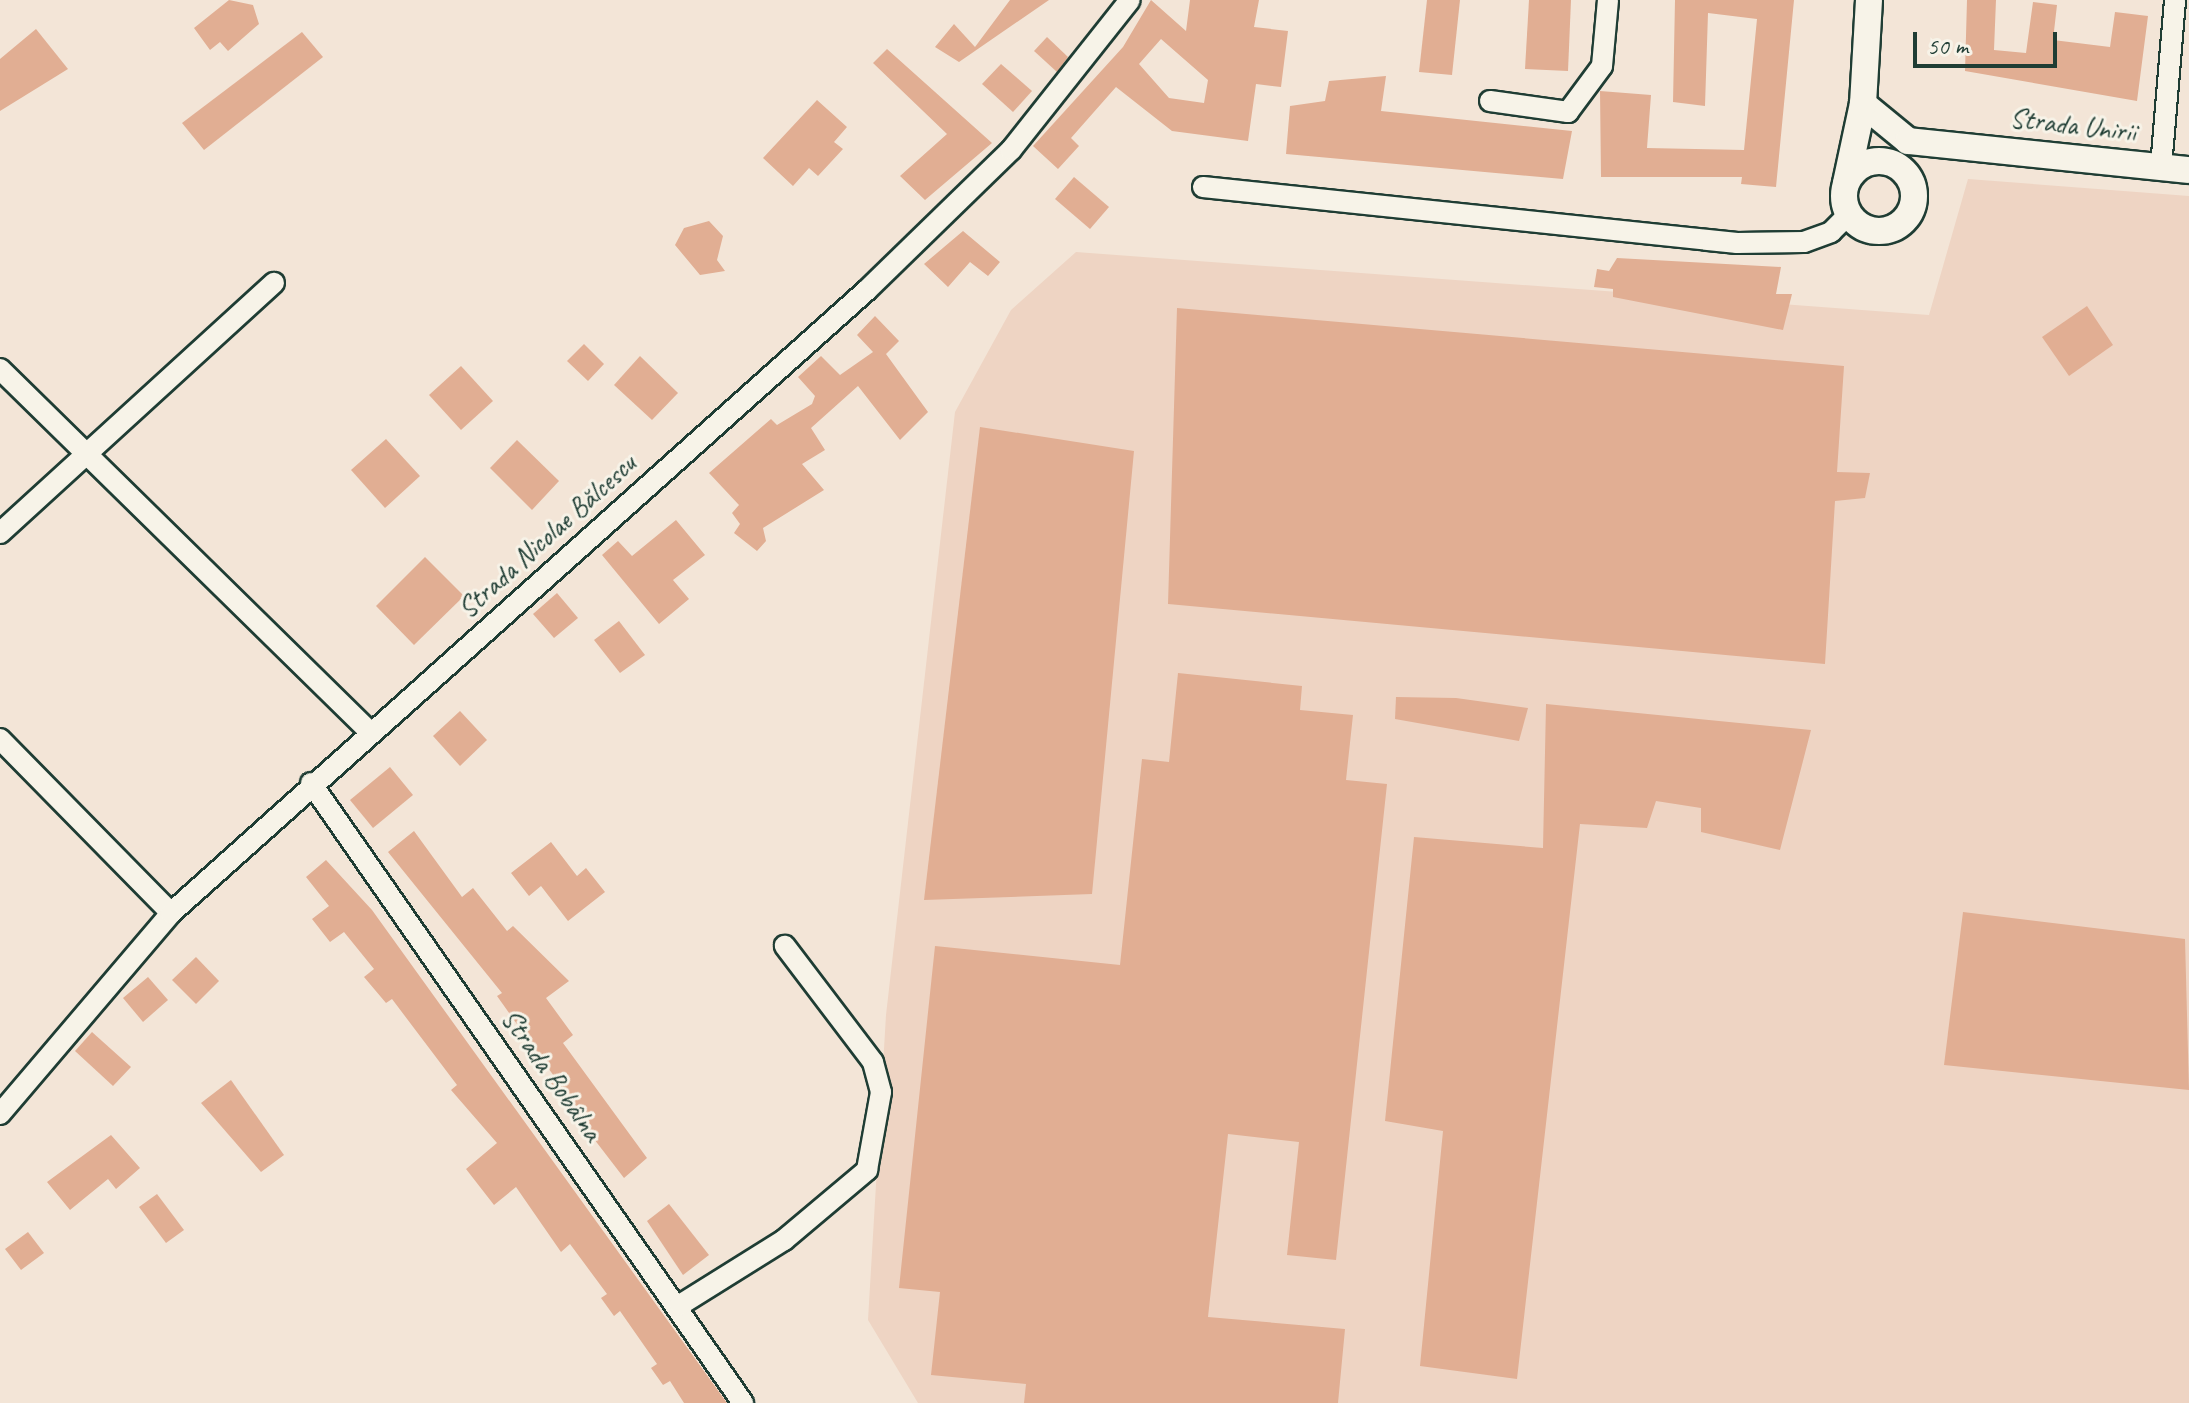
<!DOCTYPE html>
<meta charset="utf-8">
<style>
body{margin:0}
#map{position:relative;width:2189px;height:1403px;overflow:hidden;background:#f3e5d7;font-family:Caveat,sans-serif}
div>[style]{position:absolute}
.built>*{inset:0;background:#eed4c3}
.building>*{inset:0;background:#e1ae93}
.roads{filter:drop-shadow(2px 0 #1f3d34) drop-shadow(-2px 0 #1f3d34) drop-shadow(0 2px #1f3d34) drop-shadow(0 -2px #1f3d34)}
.minor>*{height:20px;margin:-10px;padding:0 10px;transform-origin:10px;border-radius:10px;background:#f7f3e8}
.major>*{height:26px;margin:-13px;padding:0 13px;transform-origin:13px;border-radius:13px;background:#f7f3e8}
.major>.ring{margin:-13px;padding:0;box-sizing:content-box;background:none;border:26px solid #f7f3e8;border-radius:50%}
span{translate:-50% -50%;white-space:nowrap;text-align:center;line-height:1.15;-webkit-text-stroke:6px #f7f3e8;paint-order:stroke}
.street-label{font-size:28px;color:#1f3d34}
.scale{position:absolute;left:1913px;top:32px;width:144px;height:36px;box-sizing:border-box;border:4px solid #1f3d34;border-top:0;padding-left:10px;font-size:24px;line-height:28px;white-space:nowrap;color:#1f3d34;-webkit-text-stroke:6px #f7f3e8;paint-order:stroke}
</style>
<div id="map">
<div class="built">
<i style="clip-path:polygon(1968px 179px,2189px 196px,2189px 1403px,918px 1403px,868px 1320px,886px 1015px,955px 412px,1011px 310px,1076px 252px,1929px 315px)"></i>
</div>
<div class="building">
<i style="clip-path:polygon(229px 0,253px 5px,259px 24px,228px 51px,220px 42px,210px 50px,194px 28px)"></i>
<i style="clip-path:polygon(1010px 0,1049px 0,959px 62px,935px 47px,954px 24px,975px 47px)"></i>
<i style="clip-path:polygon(evenodd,1151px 0,1186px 31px,1190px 0,1259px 0,1254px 27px,1288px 31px,1281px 87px,1256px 84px,1248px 141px,1172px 131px,1116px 87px,1071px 138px,1079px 146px,1058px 169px,1033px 146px,1123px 47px,1151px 0,1161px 39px,1208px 80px,1204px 103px,1169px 98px,1139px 64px,1161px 39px)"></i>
<i style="clip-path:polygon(1427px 0,1460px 0,1452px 75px,1419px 72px)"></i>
<i style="clip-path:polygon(1529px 0,1571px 0,1568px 71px,1525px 69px)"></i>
<i style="clip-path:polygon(1675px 0,1794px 0,1776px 187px,1741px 184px,1742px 177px,1601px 177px,1600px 91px,1651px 95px,1647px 148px,1744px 150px,1757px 19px,1708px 13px,1705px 106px,1673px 102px)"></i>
<i style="clip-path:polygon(1967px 0,1996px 0,1994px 50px,2026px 53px,2033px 2px,2057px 5px,2053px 40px,2110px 47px,2115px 12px,2148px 16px,2137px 101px,1965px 71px)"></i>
<i style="clip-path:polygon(36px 29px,68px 69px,0 111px,0 59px)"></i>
<i style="clip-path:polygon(302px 32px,323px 57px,204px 150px,182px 123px)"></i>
<i style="clip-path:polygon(1047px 37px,1068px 57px,1057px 72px,1034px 51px)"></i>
<i style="clip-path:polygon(887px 49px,992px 143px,925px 200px,900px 176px,947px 134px,873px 63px)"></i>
<i style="clip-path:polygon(1001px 64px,1032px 91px,1013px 112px,982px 84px)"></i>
<i style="clip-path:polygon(1386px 76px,1381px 111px,1572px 131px,1563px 179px,1286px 154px,1290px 106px,1325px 101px,1329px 81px)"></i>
<i style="clip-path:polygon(817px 100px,847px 127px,834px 142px,843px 149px,818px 176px,809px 168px,793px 186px,763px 158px)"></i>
<i style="clip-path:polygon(1074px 177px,1109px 207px,1090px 229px,1055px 199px)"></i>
<i style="clip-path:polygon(709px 221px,723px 236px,717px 260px,725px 271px,700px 275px,675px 245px,684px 228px)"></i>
<i style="clip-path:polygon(963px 231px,1000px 262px,988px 276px,970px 262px,948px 287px,924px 264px)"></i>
<i style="clip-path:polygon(1617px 258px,1781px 267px,1776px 294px,1792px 294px,1783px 330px,1613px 297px,1613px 289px,1594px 287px,1597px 269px,1609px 271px)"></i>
<i style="clip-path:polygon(2087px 306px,2113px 345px,2069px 376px,2042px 337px)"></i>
<i style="clip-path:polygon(1177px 308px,1844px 366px,1837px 472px,1870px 473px,1865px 498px,1835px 501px,1825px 664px,1168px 604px)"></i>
<i style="clip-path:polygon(875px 316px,899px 341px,886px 354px,928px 412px,900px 440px,858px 386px,811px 428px,825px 450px,802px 464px,824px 490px,763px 528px,766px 541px,757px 551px,734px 533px,740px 524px,732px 513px,739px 505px,709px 473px,771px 419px,777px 425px,812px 404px,815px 396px,798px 377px,821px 356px,840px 375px,873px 352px,857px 335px)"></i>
<i style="clip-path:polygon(584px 344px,604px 364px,588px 381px,567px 361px)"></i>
<i style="clip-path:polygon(640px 356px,678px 393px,652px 420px,614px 385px)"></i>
<i style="clip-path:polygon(461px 366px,493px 401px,461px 430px,429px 395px)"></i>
<i style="clip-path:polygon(980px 427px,1134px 451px,1092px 894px,924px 900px)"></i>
<i style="clip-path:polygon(386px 439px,420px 476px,385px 508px,351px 470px)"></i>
<i style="clip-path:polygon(517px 440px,559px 481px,532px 510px,490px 468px)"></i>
<i style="clip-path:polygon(676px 520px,705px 555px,673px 580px,689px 599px,659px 624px,602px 555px,618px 541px,632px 556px)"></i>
<i style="clip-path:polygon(425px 557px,464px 596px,414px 645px,376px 606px)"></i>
<i style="clip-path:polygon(557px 593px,578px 618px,554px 638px,533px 614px)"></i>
<i style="clip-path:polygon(619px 621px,645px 655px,620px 673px,594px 640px)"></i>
<i style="clip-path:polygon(1178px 673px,1302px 686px,1300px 710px,1353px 715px,1346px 780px,1387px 784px,1336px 1260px,1287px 1255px,1299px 1142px,1228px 1134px,1208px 1317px,1345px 1329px,1338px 1403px,1024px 1403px,1026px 1384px,931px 1375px,940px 1292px,899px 1288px,935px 946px,1120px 965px,1142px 759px,1169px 762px)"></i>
<i style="clip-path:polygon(1396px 697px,1456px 698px,1528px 708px,1519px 741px,1395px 719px)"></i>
<i style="clip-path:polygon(1546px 704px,1811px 730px,1780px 850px,1701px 832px,1701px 808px,1656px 801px,1647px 828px,1580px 824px,1517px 1379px,1420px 1366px,1443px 1131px,1385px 1121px,1414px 837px,1543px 848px)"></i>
<i style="clip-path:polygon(460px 711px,487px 740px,460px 766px,433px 736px)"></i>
<i style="clip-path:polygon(390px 767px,413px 795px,373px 828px,350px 800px)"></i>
<i style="clip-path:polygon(414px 831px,462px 897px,473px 888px,507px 931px,513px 926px,569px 981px,546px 998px,573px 1035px,563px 1043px,647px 1158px,624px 1178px,551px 1083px,556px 1079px,497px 996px,502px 993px,388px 852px)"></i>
<i style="clip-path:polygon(551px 842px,577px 876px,586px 868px,605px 892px,568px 921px,541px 886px,529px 896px,511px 873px)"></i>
<i style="clip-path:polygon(326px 860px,372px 910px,727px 1403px,684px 1403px,670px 1381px,663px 1385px,651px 1368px,657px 1364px,620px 1311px,614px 1316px,601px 1298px,607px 1294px,570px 1244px,561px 1252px,516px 1187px,494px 1205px,466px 1169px,497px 1143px,451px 1090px,457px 1085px,392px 999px,386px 1003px,364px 977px,374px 969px,344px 932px,330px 942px,312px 919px,329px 906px,306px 877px)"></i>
<i style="clip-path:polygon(1963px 912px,2185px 939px,2189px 1090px,1944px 1065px)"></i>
<i style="clip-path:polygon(196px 957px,219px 981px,196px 1004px,172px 980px)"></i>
<i style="clip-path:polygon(148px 977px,168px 1000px,143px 1022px,123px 998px)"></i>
<i style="clip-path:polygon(92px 1032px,131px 1067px,113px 1086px,75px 1051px)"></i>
<i style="clip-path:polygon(231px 1080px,284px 1155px,261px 1172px,201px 1103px)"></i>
<i style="clip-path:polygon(111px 1135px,140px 1168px,116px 1189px,108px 1179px,70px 1210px,47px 1182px)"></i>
<i style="clip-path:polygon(157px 1194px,184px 1230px,166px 1243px,139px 1207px)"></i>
<i style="clip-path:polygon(669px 1204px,709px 1255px,683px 1275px,647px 1221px)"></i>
<i style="clip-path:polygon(28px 1232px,44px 1253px,21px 1270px,5px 1249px)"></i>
</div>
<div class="roads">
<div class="minor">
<i style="left:1490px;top:101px;width:79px;rotate:8deg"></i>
<i style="left:1568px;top:112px;width:57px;rotate:-53.5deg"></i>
<i style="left:1602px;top:66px;width:66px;rotate:-84.8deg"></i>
<i style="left:2161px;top:167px;width:168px;rotate:-85.2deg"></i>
<i style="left:1203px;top:187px;width:537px;rotate:5.99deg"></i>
<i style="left:1737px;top:243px;width:67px;rotate:-0.9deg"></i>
<i style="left:1804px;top:242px;width:29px;rotate:-20deg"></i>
<i style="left:1831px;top:232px;width:25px;rotate:-45deg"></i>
<i style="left:0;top:369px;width:517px;rotate:44.45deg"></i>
<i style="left:0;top:533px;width:371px;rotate:-42.4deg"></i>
<i style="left:0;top:739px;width:244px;rotate:45.5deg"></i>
<i style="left:311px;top:783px;width:756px;rotate:55.13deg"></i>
<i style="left:0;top:1114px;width:264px;rotate:-49.6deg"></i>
<i style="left:171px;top:913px;width:934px;rotate:-41.83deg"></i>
<i style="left:867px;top:290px;width:201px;rotate:-44.2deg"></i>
<i style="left:1011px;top:150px;width:191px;rotate:-51.6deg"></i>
<i style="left:680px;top:1305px;width:123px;rotate:-32deg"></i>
<i style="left:784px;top:1240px;width:109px;rotate:-40.1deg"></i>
<i style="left:867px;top:1170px;width:79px;rotate:-79.8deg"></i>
<i style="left:881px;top:1092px;width:31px;rotate:-105deg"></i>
<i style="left:873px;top:1062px;width:146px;rotate:-127.2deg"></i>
</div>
<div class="major">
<i style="left:1863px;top:104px;width:58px;rotate:39.4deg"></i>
<i style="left:1908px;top:141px;width:282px;rotate:5.9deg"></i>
<i class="ring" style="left:1844px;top:161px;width:44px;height:44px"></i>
<i style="left:1846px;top:183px;width:81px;rotate:-77.9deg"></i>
<i style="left:1863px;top:104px;width:104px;rotate:-86.7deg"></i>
</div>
</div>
<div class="street-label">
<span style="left:2073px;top:125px;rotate:7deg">Strada Unirii</span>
<span style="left:547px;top:536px;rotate:-42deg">Strada Nicolae Bălcescu</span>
<span style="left:552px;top:1075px;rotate:55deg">Strada Bobâlna</span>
</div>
<div class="scale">50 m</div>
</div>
